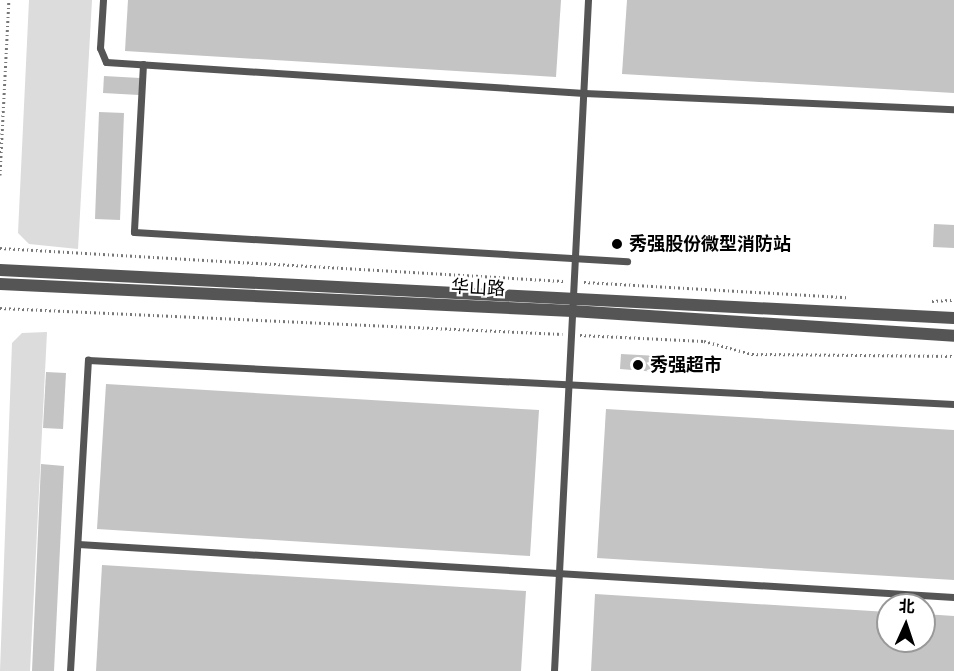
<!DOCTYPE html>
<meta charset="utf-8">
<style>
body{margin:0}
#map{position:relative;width:954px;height:671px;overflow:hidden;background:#fff;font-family:Helvetica,"Noto Sans SC",sans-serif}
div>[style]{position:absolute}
.green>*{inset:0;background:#dcdcdc}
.building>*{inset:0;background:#c4c4c4}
.path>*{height:3px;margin-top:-1.5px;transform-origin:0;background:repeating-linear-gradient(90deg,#777 0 1.5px,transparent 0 4.5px)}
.service>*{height:7px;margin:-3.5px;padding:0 3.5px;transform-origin:3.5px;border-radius:3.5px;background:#555}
.tertiary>*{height:12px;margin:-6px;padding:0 6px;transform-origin:6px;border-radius:6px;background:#555}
.dots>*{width:16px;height:16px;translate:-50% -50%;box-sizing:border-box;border:3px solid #fff;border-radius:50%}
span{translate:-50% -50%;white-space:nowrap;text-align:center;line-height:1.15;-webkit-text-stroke:4.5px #fff;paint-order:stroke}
.poi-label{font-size:18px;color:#000;font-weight:700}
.left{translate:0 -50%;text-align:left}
.street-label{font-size:18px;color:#000}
.north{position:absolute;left:876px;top:593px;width:60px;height:60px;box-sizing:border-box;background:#fff;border:2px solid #999;border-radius:50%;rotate:3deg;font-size:16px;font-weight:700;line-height:24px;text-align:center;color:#000}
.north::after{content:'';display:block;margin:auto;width:21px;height:27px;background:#000;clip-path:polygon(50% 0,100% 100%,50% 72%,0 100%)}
</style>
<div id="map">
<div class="green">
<i style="clip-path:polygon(29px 0,92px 0,78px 249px,29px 244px,18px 233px)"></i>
<i style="clip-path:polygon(47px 332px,30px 671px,0 671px,12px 343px,22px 333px)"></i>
</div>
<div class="building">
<i style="clip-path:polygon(128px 0,561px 0,556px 77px,125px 51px)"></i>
<i style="clip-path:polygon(627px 0,954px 0,954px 93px,622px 74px)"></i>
<i style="clip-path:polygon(104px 76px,140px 78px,139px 95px,103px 93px)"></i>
<i style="clip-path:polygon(99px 112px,124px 113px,120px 220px,95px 219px)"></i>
<i style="clip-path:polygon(934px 224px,954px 225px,954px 248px,933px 247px)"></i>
<i style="clip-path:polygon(621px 354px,658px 356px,657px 372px,620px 369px)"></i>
<i style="clip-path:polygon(46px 372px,66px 373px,63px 429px,43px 428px)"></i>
<i style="clip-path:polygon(106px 384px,539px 410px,530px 556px,97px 529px)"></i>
<i style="clip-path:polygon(606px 409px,954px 430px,954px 580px,597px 558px)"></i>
<i style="clip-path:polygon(41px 464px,64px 466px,54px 671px,32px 671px)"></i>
<i style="clip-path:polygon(102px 565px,526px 591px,521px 671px,96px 671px)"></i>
<i style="clip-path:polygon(595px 594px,888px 612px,888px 641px,924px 641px,924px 614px,954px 616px,954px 671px,591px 671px)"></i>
</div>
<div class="path">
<i style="left:0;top:175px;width:175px;rotate:-87.1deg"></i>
<i style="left:0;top:248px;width:564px;rotate:3.35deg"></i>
<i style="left:584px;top:282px;width:263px;rotate:3.3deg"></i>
<i style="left:932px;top:301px;width:22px;rotate:-3deg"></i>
<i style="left:0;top:308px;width:563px;rotate:2.65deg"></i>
<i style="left:580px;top:335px;width:124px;rotate:2.8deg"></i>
<i style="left:704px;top:341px;width:50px;rotate:15.2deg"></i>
<i style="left:752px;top:354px;width:202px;rotate:0.6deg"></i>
</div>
<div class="service">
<i style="left:103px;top:0;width:48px;rotate:93.6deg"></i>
<i style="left:100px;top:48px;width:15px;rotate:67deg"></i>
<i style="left:106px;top:62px;width:479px;rotate:3.7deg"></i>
<i style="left:584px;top:93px;width:370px;rotate:2.5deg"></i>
<i style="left:143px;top:64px;width:168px;rotate:93.1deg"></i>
<i style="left:134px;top:232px;width:494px;rotate:3.4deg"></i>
<i style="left:78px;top:544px;width:878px;rotate:3.46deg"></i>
<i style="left:70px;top:671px;width:312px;rotate:-86.7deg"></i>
<i style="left:88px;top:360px;width:867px;rotate:2.91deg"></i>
<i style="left:554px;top:671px;width:672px;rotate:-87.1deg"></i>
</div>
<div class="tertiary">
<i style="left:0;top:270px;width:955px;rotate:2.88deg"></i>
<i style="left:0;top:284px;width:573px;rotate:2.7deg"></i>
<i style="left:572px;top:311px;width:383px;rotate:3.7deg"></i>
</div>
<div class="dots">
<i style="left:617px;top:244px;background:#000"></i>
<i style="left:638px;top:365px;background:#000"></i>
</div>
<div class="poi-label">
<span class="left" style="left:629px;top:244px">秀强股份微型消防站</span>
<span class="left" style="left:650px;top:365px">秀强超市</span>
</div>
<div class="street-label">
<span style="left:478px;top:288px;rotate:3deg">华山路</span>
</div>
<div class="north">北</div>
</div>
